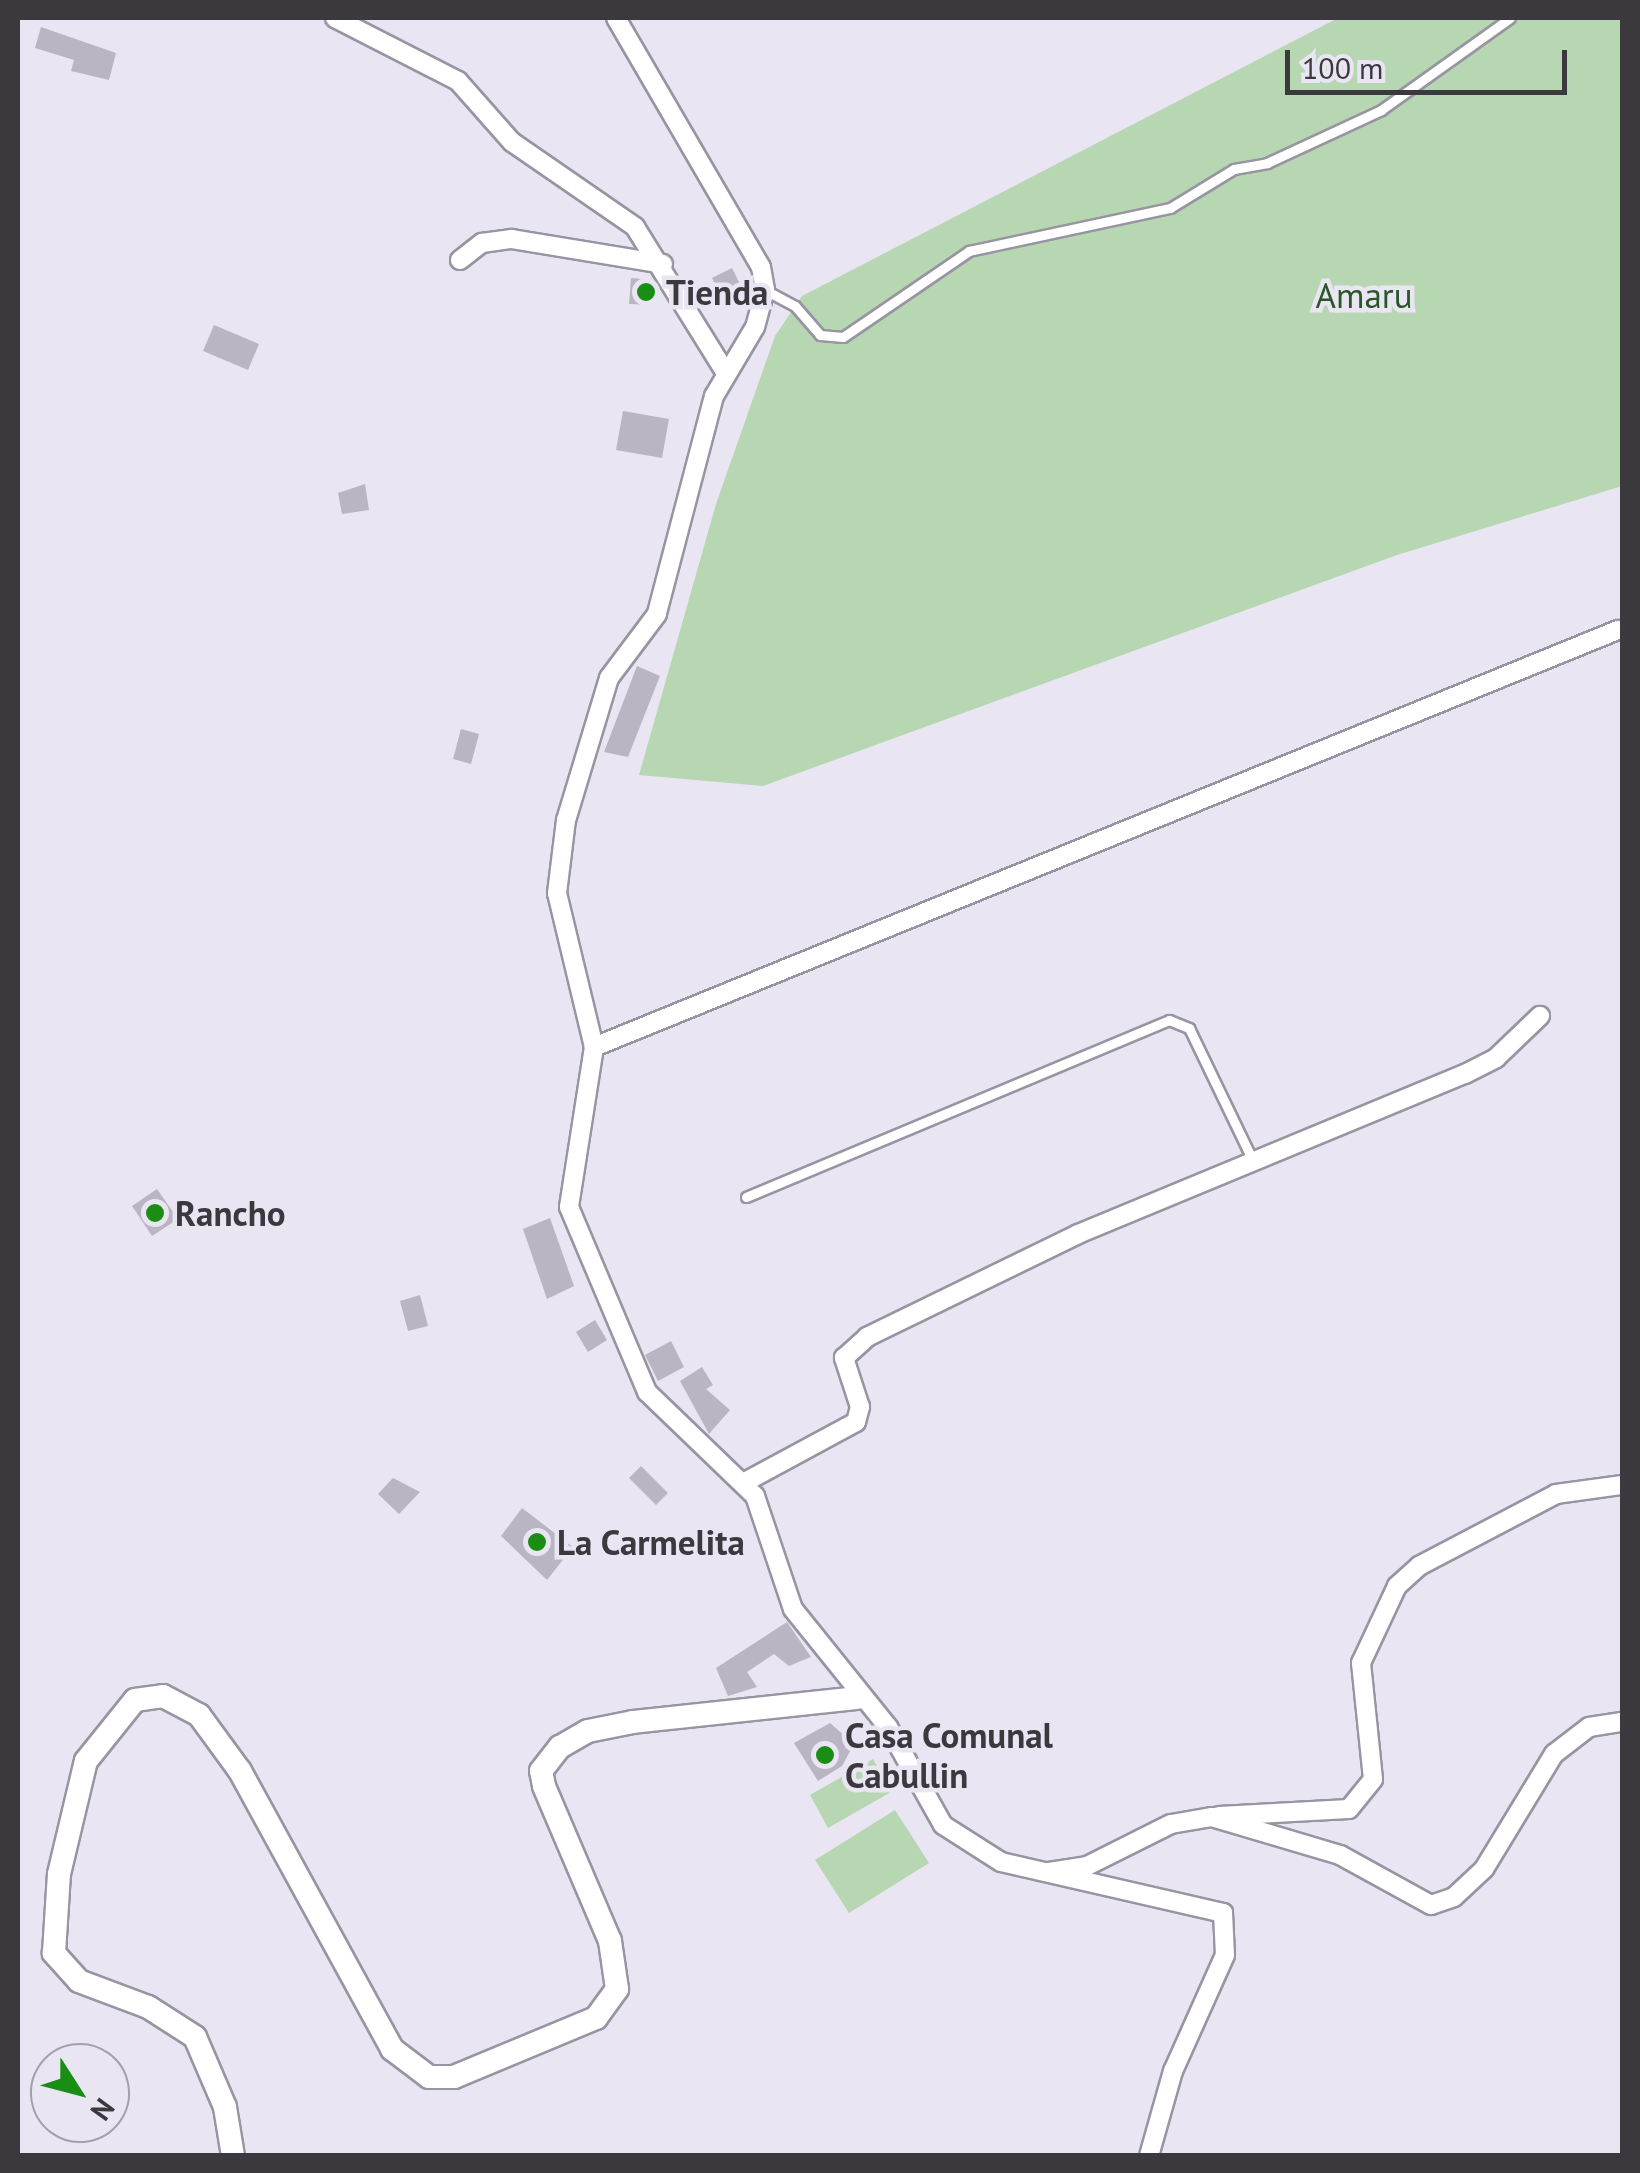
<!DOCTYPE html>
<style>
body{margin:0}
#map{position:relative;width:1640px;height:2173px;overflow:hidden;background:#eae5f3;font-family:"PT Sans",sans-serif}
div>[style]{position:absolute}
.green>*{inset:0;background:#b6d7b2}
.building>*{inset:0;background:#bab5c2}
.roads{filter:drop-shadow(2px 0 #9994a1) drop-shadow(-2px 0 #9994a1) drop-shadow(0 2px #9994a1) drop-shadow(0 -2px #9994a1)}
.service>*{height:9px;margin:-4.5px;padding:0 4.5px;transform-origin:4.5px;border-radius:4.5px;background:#fff}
.minor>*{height:18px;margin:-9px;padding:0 9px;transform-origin:9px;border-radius:9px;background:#fff}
.tertiary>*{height:22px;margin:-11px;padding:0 11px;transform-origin:11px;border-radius:11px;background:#fff}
.dots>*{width:28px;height:28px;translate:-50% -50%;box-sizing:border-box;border:5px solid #eae5f3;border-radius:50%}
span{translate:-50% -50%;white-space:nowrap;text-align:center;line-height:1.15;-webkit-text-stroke:9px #eae5f3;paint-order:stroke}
.poi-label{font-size:35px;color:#3b383e;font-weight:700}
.left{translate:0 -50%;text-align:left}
.park-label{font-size:35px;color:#2a5727}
.frame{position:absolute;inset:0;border:20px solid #3b383e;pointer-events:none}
.north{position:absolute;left:30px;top:2043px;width:100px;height:100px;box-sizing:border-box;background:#eae5f3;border:2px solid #a4a0ab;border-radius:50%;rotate:126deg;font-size:28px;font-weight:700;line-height:40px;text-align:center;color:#3b383e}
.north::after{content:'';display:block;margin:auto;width:35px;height:45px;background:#1a8d15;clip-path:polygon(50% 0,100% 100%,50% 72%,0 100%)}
.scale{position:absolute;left:1285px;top:50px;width:282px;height:45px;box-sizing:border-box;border:5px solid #3b383e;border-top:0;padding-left:12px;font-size:30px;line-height:35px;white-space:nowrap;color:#3b383e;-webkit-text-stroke:8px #eae5f3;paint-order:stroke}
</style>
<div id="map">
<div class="green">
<i style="clip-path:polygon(1338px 18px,1622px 18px,1622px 486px,1397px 555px,763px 786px,639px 775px,716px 504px,775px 336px,802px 296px)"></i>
<i style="clip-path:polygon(873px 1759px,891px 1792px,828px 1828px,810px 1795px)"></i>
<i style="clip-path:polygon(895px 1810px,929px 1863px,849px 1913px,815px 1860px)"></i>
</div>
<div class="building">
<i style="clip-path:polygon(41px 27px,116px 53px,109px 80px,71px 71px,74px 60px,35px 48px)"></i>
<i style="clip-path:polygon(732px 268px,744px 292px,724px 302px,712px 278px)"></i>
<i style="clip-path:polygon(631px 278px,653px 280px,651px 305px,629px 304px)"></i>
<i style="clip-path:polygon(214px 325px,259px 344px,248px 370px,203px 351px)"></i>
<i style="clip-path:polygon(623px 411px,669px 419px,662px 458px,616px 450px)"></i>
<i style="clip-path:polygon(365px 484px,369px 510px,342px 514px,338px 493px)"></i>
<i style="clip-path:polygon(637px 666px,660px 676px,628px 757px,604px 752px)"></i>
<i style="clip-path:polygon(461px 729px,479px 734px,471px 764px,453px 759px)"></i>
<i style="clip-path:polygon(157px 1189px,178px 1219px,152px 1236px,132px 1206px)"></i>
<i style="clip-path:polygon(550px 1218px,574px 1286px,547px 1299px,523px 1229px)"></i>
<i style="clip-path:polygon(420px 1295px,428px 1326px,408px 1331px,400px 1301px)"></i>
<i style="clip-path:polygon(595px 1320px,607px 1340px,588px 1352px,576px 1332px)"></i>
<i style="clip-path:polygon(671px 1341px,684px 1367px,658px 1381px,645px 1355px)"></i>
<i style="clip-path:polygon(702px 1367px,713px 1385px,706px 1389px,730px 1410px,709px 1434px,680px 1381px)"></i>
<i style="clip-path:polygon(641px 1466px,668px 1493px,656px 1505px,629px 1478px)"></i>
<i style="clip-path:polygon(393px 1478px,420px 1492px,399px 1514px,378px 1494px)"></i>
<i style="clip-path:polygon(522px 1508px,573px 1547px,547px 1580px,501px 1536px)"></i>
<i style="clip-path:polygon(787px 1622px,811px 1657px,789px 1666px,774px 1654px,747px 1672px,757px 1687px,728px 1696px,716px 1668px)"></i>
<i style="clip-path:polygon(830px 1723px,854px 1744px,842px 1766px,818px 1781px,794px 1743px)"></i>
</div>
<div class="roads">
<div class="service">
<i style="left:765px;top:290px;width:34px;rotate:28deg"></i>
<i style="left:795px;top:306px;width:38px;rotate:49deg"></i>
<i style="left:820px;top:335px;width:23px;rotate:5deg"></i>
<i style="left:843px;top:337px;width:153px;rotate:-34.3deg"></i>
<i style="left:969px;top:251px;width:206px;rotate:-12.1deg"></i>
<i style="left:1170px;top:208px;width:75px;rotate:-31.4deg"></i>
<i style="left:1234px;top:169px;width:34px;rotate:-10deg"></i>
<i style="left:1267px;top:163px;width:126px;rotate:-24.9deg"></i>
<i style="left:1381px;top:110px;width:158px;rotate:-35.5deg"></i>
<i style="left:746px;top:1197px;width:459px;rotate:-22.7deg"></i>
<i style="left:1169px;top:1020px;width:22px;rotate:22deg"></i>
<i style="left:1189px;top:1028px;width:148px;rotate:64.3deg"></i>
</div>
<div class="minor">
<i style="left:335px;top:18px;width:138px;rotate:27.1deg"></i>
<i style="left:458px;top:81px;width:81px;rotate:48.5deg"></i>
<i style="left:512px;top:142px;width:150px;rotate:34.6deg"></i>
<i style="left:635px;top:227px;width:168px;rotate:58.1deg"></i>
<i style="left:616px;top:18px;width:288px;rotate:59.8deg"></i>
<i style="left:761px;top:267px;width:23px;rotate:80deg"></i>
<i style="left:765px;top:290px;width:38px;rotate:105deg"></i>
<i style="left:755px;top:327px;width:80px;rotate:120.7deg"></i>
<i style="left:714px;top:396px;width:225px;rotate:104.7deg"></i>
<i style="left:657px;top:614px;width:80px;rotate:126.9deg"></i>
<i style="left:609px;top:678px;width:148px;rotate:106.8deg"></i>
<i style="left:566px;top:820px;width:74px;rotate:97deg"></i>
<i style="left:557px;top:893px;width:158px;rotate:76.5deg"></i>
<i style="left:594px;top:1047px;width:162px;rotate:98.9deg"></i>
<i style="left:569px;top:1207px;width:201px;rotate:67.1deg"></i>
<i style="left:647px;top:1392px;width:150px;rotate:43.9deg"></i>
<i style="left:755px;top:1496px;width:119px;rotate:71.4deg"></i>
<i style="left:793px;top:1609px;width:151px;rotate:51.2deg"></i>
<i style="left:888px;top:1727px;width:112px;rotate:60.7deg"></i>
<i style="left:943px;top:1825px;width:69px;rotate:32.5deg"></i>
<i style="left:1001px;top:1862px;width:228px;rotate:12.9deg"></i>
<i style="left:1223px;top:1913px;width:42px;rotate:87.3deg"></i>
<i style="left:1225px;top:1955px;width:127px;rotate:114.1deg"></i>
<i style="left:1173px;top:2071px;width:88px;rotate:105.8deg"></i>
<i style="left:460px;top:260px;width:28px;rotate:-38deg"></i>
<i style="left:482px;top:243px;width:30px;rotate:-8deg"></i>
<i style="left:512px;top:239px;width:153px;rotate:9.4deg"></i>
<i style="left:594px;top:1047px;width:1106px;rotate:-22.16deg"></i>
<i style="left:745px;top:1482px;width:126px;rotate:-28.4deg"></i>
<i style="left:856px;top:1422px;width:16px;rotate:-75deg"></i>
<i style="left:860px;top:1407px;width:52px;rotate:-108.1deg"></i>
<i style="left:844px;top:1358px;width:31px;rotate:-42deg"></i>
<i style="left:867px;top:1337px;width:235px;rotate:-26deg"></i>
<i style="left:1078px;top:1234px;width:419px;rotate:-22.5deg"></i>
<i style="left:1465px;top:1074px;width:35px;rotate:-27deg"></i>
<i style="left:1496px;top:1058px;width:61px;rotate:-43.7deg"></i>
<i style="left:1219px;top:1816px;width:130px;rotate:-3.1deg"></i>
<i style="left:1349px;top:1809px;width:38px;rotate:-51deg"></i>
<i style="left:1373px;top:1779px;width:117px;rotate:-95.9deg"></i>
<i style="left:1361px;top:1663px;width:85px;rotate:-64.9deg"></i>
<i style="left:1397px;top:1586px;width:30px;rotate:-42deg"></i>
<i style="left:1419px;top:1566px;width:155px;rotate:-27.7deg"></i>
<i style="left:1556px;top:1494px;width:67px;rotate:-7.8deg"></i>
<i style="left:1049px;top:1872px;width:38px;rotate:-9deg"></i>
<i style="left:1087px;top:1866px;width:94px;rotate:-26.6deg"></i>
<i style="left:1171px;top:1824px;width:42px;rotate:-9.7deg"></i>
<i style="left:1212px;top:1817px;width:134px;rotate:16.5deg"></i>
<i style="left:1340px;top:1855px;width:104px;rotate:28.8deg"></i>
<i style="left:1431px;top:1905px;width:24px;rotate:-19deg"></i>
<i style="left:1454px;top:1897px;width:41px;rotate:-43deg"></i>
<i style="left:1484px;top:1869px;width:135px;rotate:-58.7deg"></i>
<i style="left:1554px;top:1754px;width:44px;rotate:-37.6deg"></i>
<i style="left:1589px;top:1727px;width:33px;rotate:-9deg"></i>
</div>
<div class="tertiary">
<i style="left:233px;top:2156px;width:50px;rotate:-99.3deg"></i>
<i style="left:225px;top:2107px;width:76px;rotate:-113.2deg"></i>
<i style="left:195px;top:2037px;width:56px;rotate:-147.4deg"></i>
<i style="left:148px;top:2007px;width:74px;rotate:-159.4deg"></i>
<i style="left:79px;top:1981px;width:38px;rotate:-132deg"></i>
<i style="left:54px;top:1953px;width:79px;rotate:-86.4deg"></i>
<i style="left:59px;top:1874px;width:116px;rotate:-76.6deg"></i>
<i style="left:86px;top:1761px;width:78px;rotate:-51.2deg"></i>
<i style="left:135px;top:1700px;width:28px;rotate:-8deg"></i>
<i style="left:163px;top:1696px;width:41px;rotate:27.8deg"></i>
<i style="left:199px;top:1715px;width:69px;rotate:53.8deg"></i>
<i style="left:240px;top:1771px;width:317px;rotate:61.3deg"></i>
<i style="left:392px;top:2049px;width:46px;rotate:37.1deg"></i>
<i style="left:429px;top:2077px;width:25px"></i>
<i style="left:454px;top:2077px;width:154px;rotate:-22.6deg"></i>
<i style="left:596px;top:2018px;width:36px;rotate:-54deg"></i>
<i style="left:617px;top:1989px;width:49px;rotate:-98.3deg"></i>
<i style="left:610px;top:1941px;width:168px;rotate:-113.1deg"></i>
<i style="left:544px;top:1786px;width:15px;rotate:-101deg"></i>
<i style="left:541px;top:1771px;width:31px;rotate:-52deg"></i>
<i style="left:560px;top:1747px;width:32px;rotate:-30deg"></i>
<i style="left:588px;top:1731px;width:46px;rotate:-11.3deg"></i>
<i style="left:633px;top:1722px;width:225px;rotate:-6.1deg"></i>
</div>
</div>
<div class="dots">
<i style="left:646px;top:292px;background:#1a8d15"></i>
<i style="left:155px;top:1213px;background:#1a8d15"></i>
<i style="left:537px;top:1542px;background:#1a8d15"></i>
<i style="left:825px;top:1755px;background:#1a8d15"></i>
</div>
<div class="poi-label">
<span class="left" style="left:666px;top:292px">Tienda</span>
<span class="left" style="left:175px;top:1213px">Rancho</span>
<span class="left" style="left:557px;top:1542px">La Carmelita</span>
<span class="left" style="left:845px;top:1755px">Casa Comunal<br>Cabullin</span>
</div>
<div class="park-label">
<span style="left:1364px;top:295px">Amaru</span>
</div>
<div class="frame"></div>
<div class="north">N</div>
<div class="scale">100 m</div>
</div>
